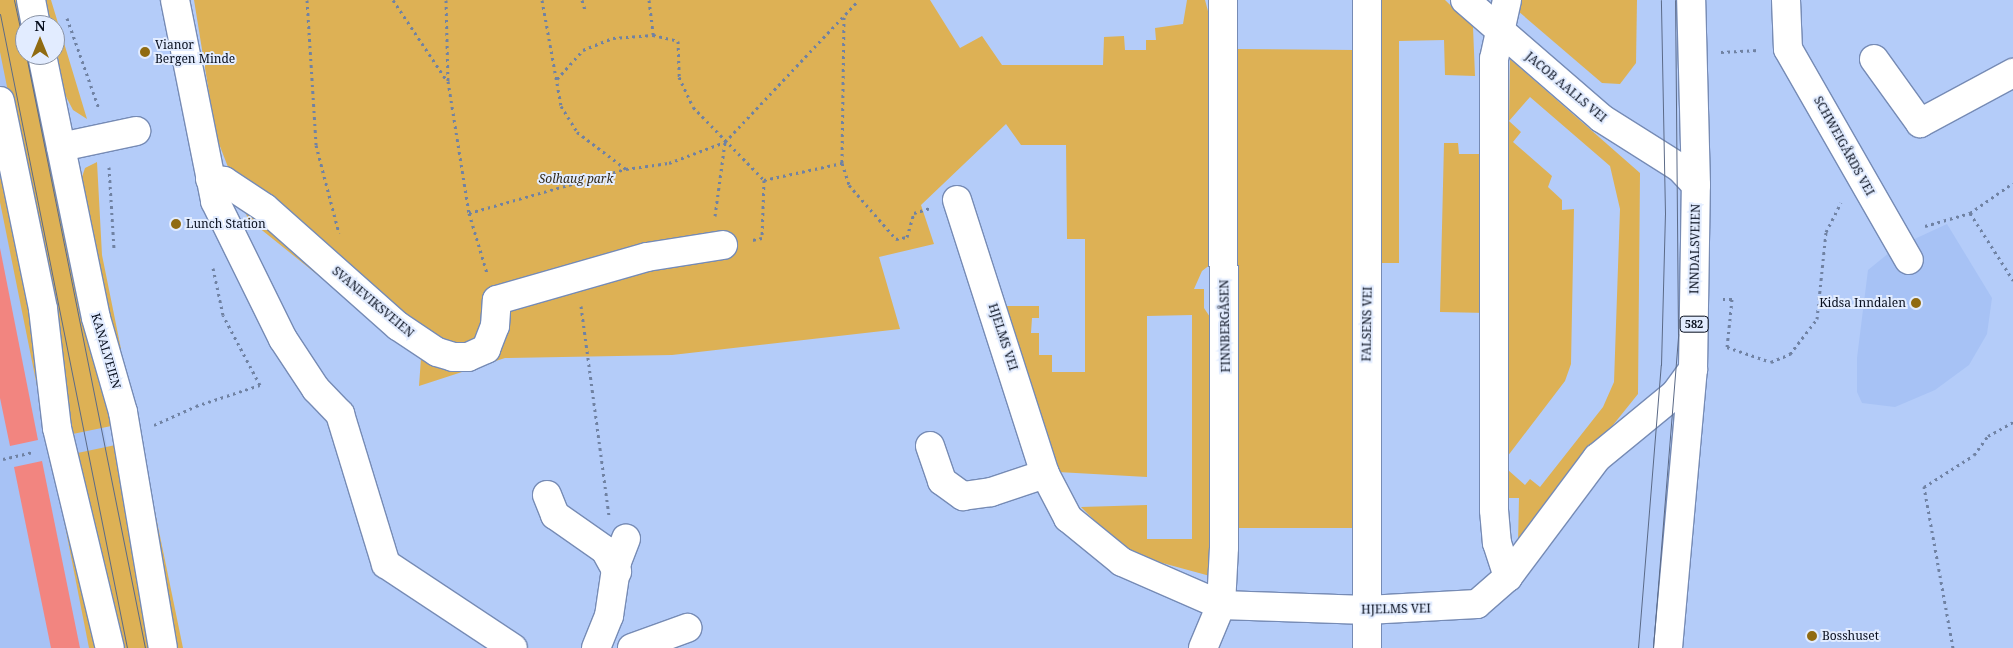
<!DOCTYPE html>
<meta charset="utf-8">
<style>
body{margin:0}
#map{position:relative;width:2013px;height:648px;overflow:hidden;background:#b4ccf9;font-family:"Noto Serif",serif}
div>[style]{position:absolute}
.built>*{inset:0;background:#a7c2f5}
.green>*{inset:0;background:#ddb155}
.water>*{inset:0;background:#f28580}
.path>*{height:3px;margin-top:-1.5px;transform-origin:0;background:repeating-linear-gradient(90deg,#7082a3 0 2.5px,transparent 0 6.5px)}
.roads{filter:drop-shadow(1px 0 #768bb5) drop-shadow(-1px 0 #768bb5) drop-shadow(0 1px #768bb5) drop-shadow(0 -1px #768bb5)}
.minor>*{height:28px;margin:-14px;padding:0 14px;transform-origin:14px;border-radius:14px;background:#fff}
.major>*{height:28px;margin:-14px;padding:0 14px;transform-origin:14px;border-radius:14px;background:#fff}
.tram>*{height:1px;margin:-0.5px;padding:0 0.5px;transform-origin:0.5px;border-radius:0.5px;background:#5b6a87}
.dots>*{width:14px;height:14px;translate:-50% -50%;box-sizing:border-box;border:2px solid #e2ecff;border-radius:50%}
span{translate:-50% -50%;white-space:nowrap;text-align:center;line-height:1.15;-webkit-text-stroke:4px #e2ecff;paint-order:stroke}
.shield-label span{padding:1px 4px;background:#e2ecff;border:1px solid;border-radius:4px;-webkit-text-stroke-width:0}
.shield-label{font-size:11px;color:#070e1d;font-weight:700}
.poi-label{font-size:12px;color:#070e1d}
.left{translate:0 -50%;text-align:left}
.right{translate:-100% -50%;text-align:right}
.street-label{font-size:12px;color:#070e1d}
.park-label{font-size:12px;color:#312816;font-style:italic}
.north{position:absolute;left:15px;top:15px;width:50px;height:50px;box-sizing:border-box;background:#e2ecff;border:1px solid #8a93a5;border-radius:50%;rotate:0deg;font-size:14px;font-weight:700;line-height:20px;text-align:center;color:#070e1d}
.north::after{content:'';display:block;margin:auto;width:18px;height:22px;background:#906b11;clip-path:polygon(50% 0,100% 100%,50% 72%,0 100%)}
</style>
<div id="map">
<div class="built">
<i style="clip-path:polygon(0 0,25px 55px,69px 246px,145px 648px,0 648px)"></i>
<i style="clip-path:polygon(1947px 224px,1992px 298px,1987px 334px,1969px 365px,1935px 390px,1895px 407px,1862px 403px,1857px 392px,1857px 358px,1868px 270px,1895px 248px)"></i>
</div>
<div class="green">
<i style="clip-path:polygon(0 0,23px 0,25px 55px,34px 55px,121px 424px,63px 436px,53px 316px,0 52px)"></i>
<i style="clip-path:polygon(41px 0,51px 0,87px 119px,73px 110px,61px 87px,55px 25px,46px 25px)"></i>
<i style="clip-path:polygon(194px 0,930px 0,960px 48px,982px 36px,1002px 65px,1103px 65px,1104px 37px,1124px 36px,1125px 50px,1146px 50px,1146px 40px,1156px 40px,1155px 28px,1183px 24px,1187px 0,1205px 0,1212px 26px,1215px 261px,1202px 271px,1194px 289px,1204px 289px,1204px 308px,1214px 323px,1210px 576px,1155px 561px,1119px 545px,1081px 507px,1147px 505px,1147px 539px,1192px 539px,1192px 315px,1147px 316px,1147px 477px,1058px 472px,1002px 306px,1039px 306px,1039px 318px,1032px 318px,1031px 333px,1039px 333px,1039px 355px,1052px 355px,1052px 372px,1085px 372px,1085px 239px,1067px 239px,1066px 145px,1021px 145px,1006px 124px,921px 205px,934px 244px,879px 257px,900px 329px,672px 355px,505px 358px,419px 386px,421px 358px,248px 219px,216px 136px)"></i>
<i style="clip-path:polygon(1380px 0,1445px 0,1473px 27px,1475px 76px,1445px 75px,1444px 40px,1399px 41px,1399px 263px,1381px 263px)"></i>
<i style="clip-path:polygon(1517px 0,1637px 0,1636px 63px,1620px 84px,1602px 83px,1518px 11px)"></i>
<i style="clip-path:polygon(1236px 49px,1355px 50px,1355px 528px,1236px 528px)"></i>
<i style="clip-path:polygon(1510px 59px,1640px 173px,1638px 394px,1518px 543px,1519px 498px,1500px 498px,1499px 462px,1525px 485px,1530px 479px,1540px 487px,1603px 407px,1614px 382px,1620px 209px,1610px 166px,1530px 97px,1509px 121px,1521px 132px,1513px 142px,1552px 176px,1548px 187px,1562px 200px,1562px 210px,1574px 209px,1571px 364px,1565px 381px,1507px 457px,1502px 133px,1509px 121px)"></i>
<i style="clip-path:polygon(1444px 143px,1458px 143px,1459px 154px,1485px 154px,1488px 313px,1440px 312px)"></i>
<i style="clip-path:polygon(97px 162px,102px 255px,121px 349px,115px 351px,79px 186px,85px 168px)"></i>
<i style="clip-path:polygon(0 178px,6px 185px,34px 312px,42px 411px,0 202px)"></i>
<i style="clip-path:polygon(125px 443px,154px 648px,118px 648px,68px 455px)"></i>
<i style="clip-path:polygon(146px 468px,183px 648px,171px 648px)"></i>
<i style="clip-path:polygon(55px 475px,101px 648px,89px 648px)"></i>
</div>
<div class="water">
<i style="clip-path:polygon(0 248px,38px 440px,10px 446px,0 398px)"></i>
<i style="clip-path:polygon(42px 461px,80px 648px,51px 648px,14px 467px)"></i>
</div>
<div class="path">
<i style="left:307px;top:0;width:145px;rotate:86.4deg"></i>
<i style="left:316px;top:145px;width:91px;rotate:75.4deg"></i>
<i style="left:393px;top:0;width:97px;rotate:56.3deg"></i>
<i style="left:446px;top:0;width:81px;rotate:88.6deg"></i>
<i style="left:448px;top:81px;width:134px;rotate:81deg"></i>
<i style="left:469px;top:213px;width:63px;rotate:73.3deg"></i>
<i style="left:542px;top:0;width:108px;rotate:79.8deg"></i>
<i style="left:561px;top:106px;width:31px;rotate:58deg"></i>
<i style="left:577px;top:132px;width:61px;rotate:37.1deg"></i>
<i style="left:626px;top:169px;width:43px;rotate:-7.9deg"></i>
<i style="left:669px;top:163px;width:60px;rotate:-20.6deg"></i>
<i style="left:725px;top:142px;width:195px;rotate:-46.7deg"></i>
<i style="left:582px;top:0;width:10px;rotate:73deg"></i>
<i style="left:649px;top:0;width:35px;rotate:83deg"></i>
<i style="left:844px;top:17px;width:146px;rotate:90.8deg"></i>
<i style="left:842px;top:163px;width:23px;rotate:72deg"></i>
<i style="left:849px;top:185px;width:72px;rotate:49deg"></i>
<i style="left:896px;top:239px;width:11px;rotate:-10deg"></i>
<i style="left:907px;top:237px;width:25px;rotate:-74deg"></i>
<i style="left:914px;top:213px;width:17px;rotate:-17deg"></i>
<i style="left:67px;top:18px;width:96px;rotate:70.6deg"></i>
<i style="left:1721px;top:52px;width:38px;rotate:-3deg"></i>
<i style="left:557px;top:79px;width:39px;rotate:-48deg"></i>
<i style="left:583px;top:50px;width:32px;rotate:-22deg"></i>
<i style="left:613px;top:38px;width:40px;rotate:-4.3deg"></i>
<i style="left:653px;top:35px;width:26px;rotate:13deg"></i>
<i style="left:678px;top:41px;width:36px;rotate:88deg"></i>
<i style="left:679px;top:77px;width:33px;rotate:65deg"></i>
<i style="left:693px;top:107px;width:102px;rotate:45.8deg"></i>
<i style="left:764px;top:180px;width:58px;rotate:92deg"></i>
<i style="left:762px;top:238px;width:10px;rotate:169deg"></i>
<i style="left:109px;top:167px;width:81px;rotate:86.5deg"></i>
<i style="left:764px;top:180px;width:80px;rotate:-12.3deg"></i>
<i style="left:469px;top:213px;width:163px;rotate:-15.7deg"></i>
<i style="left:1970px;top:213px;width:80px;rotate:57.3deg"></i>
<i style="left:715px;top:216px;width:75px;rotate:-82.3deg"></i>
<i style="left:1925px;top:226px;width:47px;rotate:-16.1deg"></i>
<i style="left:1970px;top:213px;width:52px;rotate:-34.9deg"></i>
<i style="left:1723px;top:299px;width:9px"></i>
<i style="left:1732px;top:299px;width:48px;rotate:95.9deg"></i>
<i style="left:1727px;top:347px;width:46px;rotate:18.8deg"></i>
<i style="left:1771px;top:362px;width:21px;rotate:-23deg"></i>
<i style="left:1790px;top:354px;width:44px;rotate:-52.4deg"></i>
<i style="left:1817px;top:319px;width:87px;rotate:-84.1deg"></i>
<i style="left:1826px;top:232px;width:33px;rotate:-63deg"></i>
<i style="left:581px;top:306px;width:212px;rotate:82.4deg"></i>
<i style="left:154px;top:425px;width:46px;rotate:-24.3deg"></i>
<i style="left:196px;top:406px;width:67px;rotate:-18.2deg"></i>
<i style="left:260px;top:385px;width:79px;rotate:-117.9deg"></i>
<i style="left:223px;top:315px;width:48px;rotate:-102deg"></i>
<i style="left:3px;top:459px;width:32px;rotate:-13deg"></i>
<i style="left:1953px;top:648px;width:164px;rotate:-100.2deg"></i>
<i style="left:1924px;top:487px;width:59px;rotate:-32.6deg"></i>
<i style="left:1974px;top:455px;width:24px;rotate:-54deg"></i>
<i style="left:1988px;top:436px;width:29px;rotate:-29deg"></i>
</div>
<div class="roads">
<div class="minor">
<i style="left:175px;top:0;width:205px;rotate:78.7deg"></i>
<i style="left:215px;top:201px;width:154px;rotate:63.8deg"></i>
<i style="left:283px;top:339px;width:60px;rotate:56.6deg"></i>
<i style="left:316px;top:389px;width:35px;rotate:46deg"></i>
<i style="left:340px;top:414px;width:157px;rotate:73deg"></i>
<i style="left:386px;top:564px;width:152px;rotate:33.5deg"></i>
<i style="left:1367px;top:0;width:648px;rotate:90deg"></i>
<i style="left:1465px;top:0;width:180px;rotate:40.9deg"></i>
<i style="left:1601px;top:118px;width:93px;rotate:32.3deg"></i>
<i style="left:1680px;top:168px;width:23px;rotate:47deg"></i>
<i style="left:1507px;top:0;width:60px;rotate:102.4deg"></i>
<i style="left:1494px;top:59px;width:451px;rotate:90deg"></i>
<i style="left:1494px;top:510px;width:33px;rotate:85deg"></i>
<i style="left:1497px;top:543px;width:36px;rotate:72deg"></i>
<i style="left:1786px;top:0;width:49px;rotate:87.7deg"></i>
<i style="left:1788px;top:49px;width:243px;rotate:60.2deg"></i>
<i style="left:1874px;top:59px;width:79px;rotate:54.3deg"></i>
<i style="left:1920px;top:123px;width:106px;rotate:-28.3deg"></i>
<i style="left:61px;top:147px;width:77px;rotate:-12deg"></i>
<i style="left:210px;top:179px;width:14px;rotate:8deg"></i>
<i style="left:224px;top:181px;width:49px;rotate:33.4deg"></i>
<i style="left:265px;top:208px;width:178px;rotate:41.6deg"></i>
<i style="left:398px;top:326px;width:47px;rotate:33.7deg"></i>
<i style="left:437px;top:352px;width:17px;rotate:17deg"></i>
<i style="left:453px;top:357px;width:15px"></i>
<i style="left:468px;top:357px;width:20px;rotate:-24deg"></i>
<i style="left:486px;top:349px;width:25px;rotate:-69deg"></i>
<i style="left:495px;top:326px;width:26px;rotate:-86deg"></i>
<i style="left:497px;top:300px;width:156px;rotate:-16deg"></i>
<i style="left:647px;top:257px;width:77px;rotate:-9deg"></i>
<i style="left:957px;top:200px;width:288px;rotate:72.2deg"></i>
<i style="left:1045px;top:474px;width:50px;rotate:62.4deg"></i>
<i style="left:1068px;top:518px;width:70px;rotate:39.2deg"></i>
<i style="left:1122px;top:562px;width:108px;rotate:23.5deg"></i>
<i style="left:1221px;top:605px;width:146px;rotate:2deg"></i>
<i style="left:1367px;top:610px;width:110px;rotate:-3.1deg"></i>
<i style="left:1477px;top:604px;width:41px;rotate:-41.1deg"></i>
<i style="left:1508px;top:577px;width:149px;rotate:-53.2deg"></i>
<i style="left:1597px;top:458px;width:101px;rotate:-39.4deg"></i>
<i style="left:1675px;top:394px;width:31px;rotate:-54deg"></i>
<i style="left:930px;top:446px;width:37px;rotate:71deg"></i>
<i style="left:942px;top:481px;width:26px;rotate:36deg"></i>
<i style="left:963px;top:496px;width:28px;rotate:-8deg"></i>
<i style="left:991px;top:492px;width:57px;rotate:-18.4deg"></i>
<i style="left:547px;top:495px;width:22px;rotate:68deg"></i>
<i style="left:555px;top:515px;width:61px;rotate:35deg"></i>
<i style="left:605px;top:550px;width:25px;rotate:61deg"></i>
<i style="left:596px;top:648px;width:35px;rotate:-68deg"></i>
<i style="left:609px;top:616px;width:55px;rotate:-81.6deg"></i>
<i style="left:617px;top:562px;width:25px;rotate:-69deg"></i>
<i style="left:632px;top:648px;width:59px;rotate:-20deg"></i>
<i style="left:1203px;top:648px;width:47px;rotate:-67.3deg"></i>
<i style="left:1221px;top:605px;width:58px;rotate:-87deg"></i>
<i style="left:1224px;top:547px;width:547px;rotate:-90.1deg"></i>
</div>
<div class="major">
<i style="left:31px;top:0;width:25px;rotate:79deg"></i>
<i style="left:42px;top:55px;width:268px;rotate:78.4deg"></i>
<i style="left:96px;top:318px;width:98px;rotate:74deg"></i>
<i style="left:123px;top:412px;width:239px;rotate:80.4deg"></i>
<i style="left:0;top:101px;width:212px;rotate:78.3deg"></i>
<i style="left:43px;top:309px;width:120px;rotate:83.3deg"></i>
<i style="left:57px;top:428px;width:226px;rotate:76.5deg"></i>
<i style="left:1668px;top:648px;width:280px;rotate:-84.9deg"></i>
<i style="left:1693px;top:369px;width:184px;rotate:-89.1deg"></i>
<i style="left:1696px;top:185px;width:185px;rotate:-91.5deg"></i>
</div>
</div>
<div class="tram">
<i style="left:14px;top:0;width:52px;rotate:77.8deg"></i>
<i style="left:0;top:14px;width:647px;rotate:78.67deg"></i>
<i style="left:26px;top:55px;width:605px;rotate:78.65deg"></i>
<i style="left:1638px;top:648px;width:284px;rotate:-85.4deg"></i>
<i style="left:1661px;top:365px;width:151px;rotate:-88.5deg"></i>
<i style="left:1665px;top:214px;width:214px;rotate:-91.1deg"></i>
<i style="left:1653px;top:648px;width:315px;rotate:-85.4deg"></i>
<i style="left:1678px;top:334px;width:334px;rotate:-90.5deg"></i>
</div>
<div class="dots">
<i style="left:145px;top:52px;background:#906b11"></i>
<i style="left:176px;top:224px;background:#906b11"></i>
<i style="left:1916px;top:303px;background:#906b11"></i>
<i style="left:1812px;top:636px;background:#906b11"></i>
</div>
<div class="shield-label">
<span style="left:1694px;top:324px">582</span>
</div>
<div class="poi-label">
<span class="left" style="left:155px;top:52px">Vianor<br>Bergen Minde</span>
<span class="left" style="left:186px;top:224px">Lunch Station</span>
<span class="right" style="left:1906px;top:303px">Kidsa Inndalen</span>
<span class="left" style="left:1822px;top:636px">Bosshuset</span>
</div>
<div class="street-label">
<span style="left:1566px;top:87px;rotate:40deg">JACOB AALLS VEI</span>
<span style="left:1844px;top:146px;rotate:61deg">SCHWEIGÅRDS VEI</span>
<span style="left:1695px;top:249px;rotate:-89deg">INNDALSVEIEN</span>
<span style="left:373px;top:302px;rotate:40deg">SVANEVIKSVEIEN</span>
<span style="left:1367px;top:324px;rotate:-89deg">FALSENS VEI</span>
<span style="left:1225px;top:326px;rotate:-91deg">FINNBERGÅSEN</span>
<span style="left:1003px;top:337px;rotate:72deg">HJELMS VEI</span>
<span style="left:106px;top:351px;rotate:74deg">KANALVEIEN</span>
<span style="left:1396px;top:609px;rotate:-1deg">HJELMS VEI</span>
</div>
<div class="park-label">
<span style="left:576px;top:179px">Solhaug park</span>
</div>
<div class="north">N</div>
</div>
